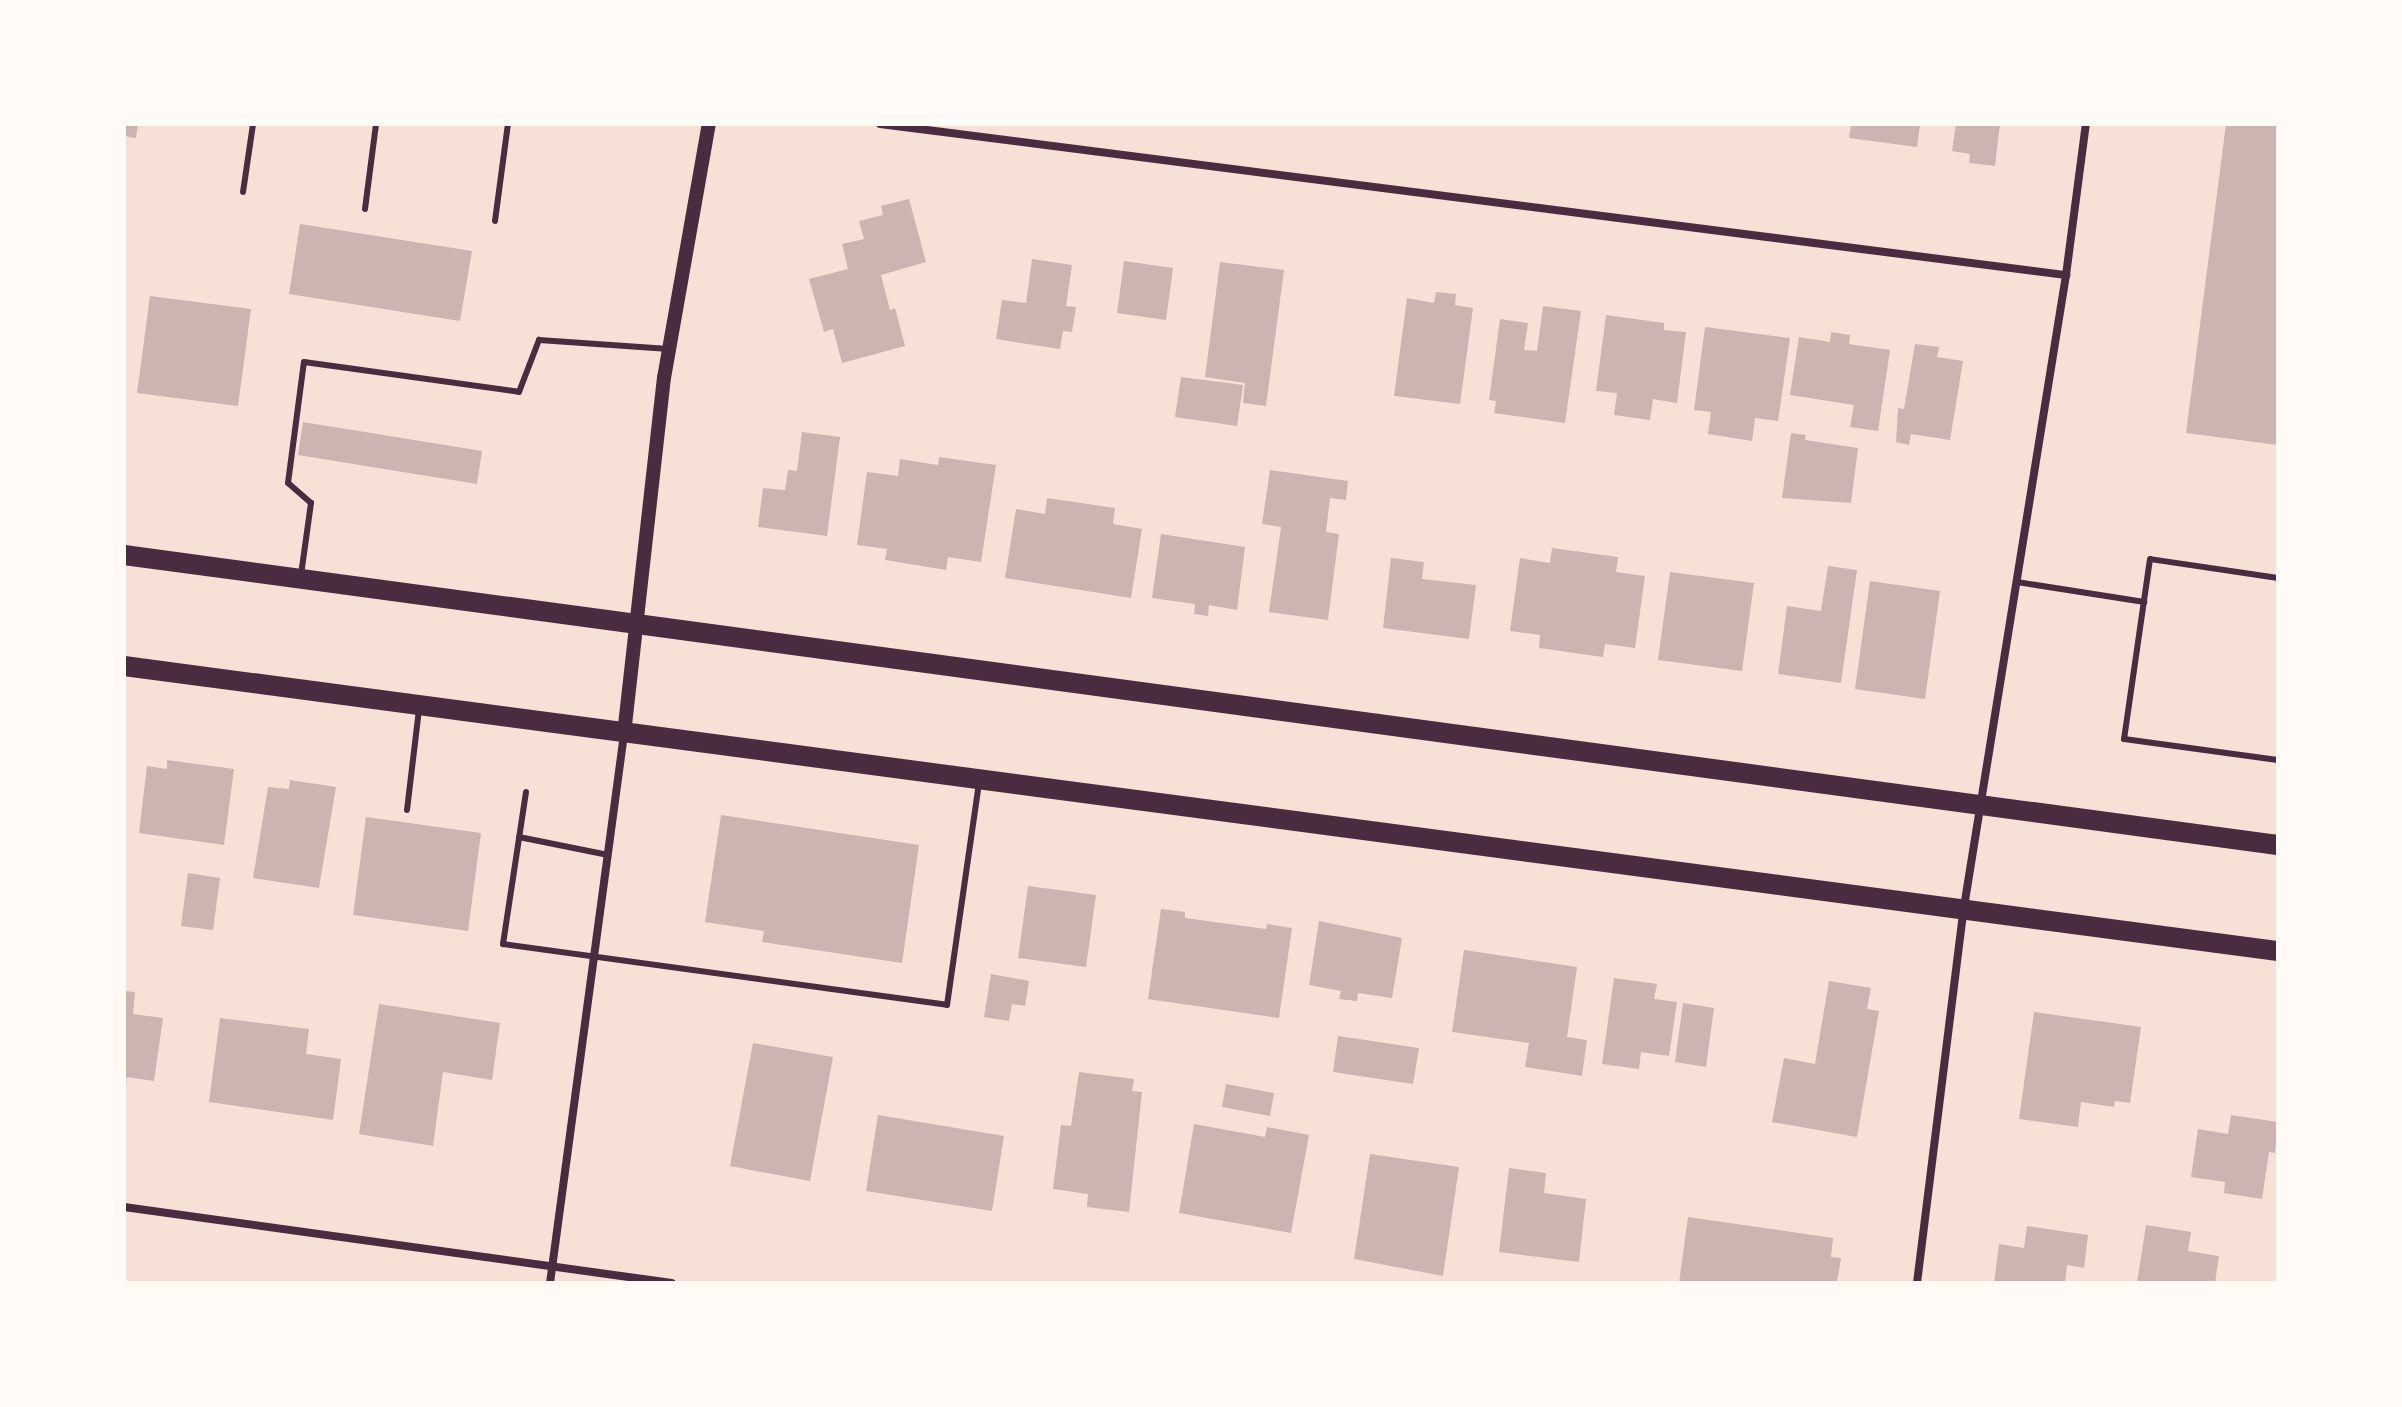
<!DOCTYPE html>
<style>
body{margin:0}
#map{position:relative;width:2402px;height:1407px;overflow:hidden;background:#f7e1d7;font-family:"Public Sans",sans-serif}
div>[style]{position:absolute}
.building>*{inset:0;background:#ccb4b1}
.service>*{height:6px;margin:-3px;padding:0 3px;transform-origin:3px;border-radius:3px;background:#4a2c40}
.minor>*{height:8px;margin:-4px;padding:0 4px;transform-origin:4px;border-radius:4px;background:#4a2c40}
.tertiary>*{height:14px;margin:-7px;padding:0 7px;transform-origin:7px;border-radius:7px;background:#4a2c40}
.primary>*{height:20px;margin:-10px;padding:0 10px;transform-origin:10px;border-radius:10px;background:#4a2c40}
span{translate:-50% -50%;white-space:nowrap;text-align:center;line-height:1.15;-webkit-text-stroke:6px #fffaf5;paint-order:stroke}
.frame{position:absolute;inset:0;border:126px solid #fffaf5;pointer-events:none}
</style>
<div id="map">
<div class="building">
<i style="clip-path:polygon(124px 124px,138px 124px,136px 138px,124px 136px)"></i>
<i style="clip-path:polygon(1851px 124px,1920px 124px,1917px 147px,1849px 138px)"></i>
<i style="clip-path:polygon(1956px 124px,2000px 124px,1995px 166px,1969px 163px,1970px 154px,1952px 151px)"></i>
<i style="clip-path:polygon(2226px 124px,2278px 124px,2278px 445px,2186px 433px)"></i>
<i style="clip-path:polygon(909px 199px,926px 262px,881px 275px,890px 310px,895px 308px,905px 346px,842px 363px,833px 329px,824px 332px,809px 279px,848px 269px,842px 244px,864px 239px,859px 221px,883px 215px,881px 206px)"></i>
<i style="clip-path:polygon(300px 224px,472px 251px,460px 321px,289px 294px)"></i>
<i style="clip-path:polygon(1032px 259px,1072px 265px,1066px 306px,1076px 307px,1072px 332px,1063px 331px,1060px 349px,996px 339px,1002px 300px,1026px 303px)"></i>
<i style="clip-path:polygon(1124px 261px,1173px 268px,1166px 320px,1117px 313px)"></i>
<i style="clip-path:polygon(1220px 262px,1284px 270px,1266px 406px,1243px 403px,1245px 383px,1205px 377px)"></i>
<i style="clip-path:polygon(1436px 292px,1456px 294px,1455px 305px,1473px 308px,1460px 404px,1394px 396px,1407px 298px,1434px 303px)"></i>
<i style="clip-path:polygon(150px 296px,251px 309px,238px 406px,137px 393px)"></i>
<i style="clip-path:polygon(1543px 306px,1581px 311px,1565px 423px,1494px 413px,1496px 401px,1489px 400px,1500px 319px,1528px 323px,1524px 350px,1537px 351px)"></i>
<i style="clip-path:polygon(1606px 315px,1664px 323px,1664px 330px,1686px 332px,1677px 403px,1653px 399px,1650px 420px,1614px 415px,1617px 393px,1596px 391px)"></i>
<i style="clip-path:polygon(1705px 327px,1790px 338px,1778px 421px,1755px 418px,1752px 441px,1708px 434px,1711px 412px,1694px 410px)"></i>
<i style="clip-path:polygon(1831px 332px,1850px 335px,1849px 344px,1890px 350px,1878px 431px,1850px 427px,1854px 405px,1790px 395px,1799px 337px,1830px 342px)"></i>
<i style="clip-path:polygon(1915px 344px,1939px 347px,1937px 357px,1963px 361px,1950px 440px,1911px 434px,1909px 445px,1896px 442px,1898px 408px,1904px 409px)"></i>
<i style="clip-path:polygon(1181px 377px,1243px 385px,1237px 426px,1175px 417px)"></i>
<i style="clip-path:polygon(303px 422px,482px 451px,477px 484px,298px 455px)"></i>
<i style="clip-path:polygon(802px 432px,840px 437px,827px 536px,758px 527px,763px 488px,785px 490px,788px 470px,797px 471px)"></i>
<i style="clip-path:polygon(1791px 433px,1806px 435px,1805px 440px,1858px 448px,1851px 503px,1782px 498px)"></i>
<i style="clip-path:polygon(939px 457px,996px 465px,981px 562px,948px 557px,946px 570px,885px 560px,887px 549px,857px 545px,867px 472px,898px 476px,900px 459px,938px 465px)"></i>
<i style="clip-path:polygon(1270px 470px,1348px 481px,1346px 500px,1330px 498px,1326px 532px,1339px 534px,1328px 620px,1269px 612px,1281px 527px,1262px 524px)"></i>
<i style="clip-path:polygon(1047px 498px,1115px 508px,1113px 524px,1142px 529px,1131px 598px,1005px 578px,1016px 509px,1045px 514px)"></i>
<i style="clip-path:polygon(1161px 534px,1245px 547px,1237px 610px,1209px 605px,1208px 616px,1194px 614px,1195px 604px,1152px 598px)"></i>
<i style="clip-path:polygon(1552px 548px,1618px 557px,1616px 572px,1645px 576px,1635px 648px,1605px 644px,1603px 657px,1539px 648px,1540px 635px,1510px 631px,1520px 558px,1550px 563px)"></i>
<i style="clip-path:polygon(1391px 558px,1424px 562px,1422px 579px,1476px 585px,1469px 639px,1383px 628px)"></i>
<i style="clip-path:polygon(1828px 566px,1857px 570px,1841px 683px,1778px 674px,1787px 606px,1821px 611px)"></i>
<i style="clip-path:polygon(1670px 572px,1754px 583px,1742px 671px,1658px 660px)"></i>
<i style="clip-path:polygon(1870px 581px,1940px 591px,1925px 699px,1855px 689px)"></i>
<i style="clip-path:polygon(167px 760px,234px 769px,224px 845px,139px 833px,147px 766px,167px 769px)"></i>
<i style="clip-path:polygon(290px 780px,336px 787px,319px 888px,253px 878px,268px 787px,289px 789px)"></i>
<i style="clip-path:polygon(721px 815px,919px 845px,902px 963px,762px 942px,764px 931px,705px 922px)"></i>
<i style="clip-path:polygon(366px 817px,481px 833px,468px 931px,353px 915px)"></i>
<i style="clip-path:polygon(188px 873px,220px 878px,213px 930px,181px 926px)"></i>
<i style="clip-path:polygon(1028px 886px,1096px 895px,1086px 967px,1018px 958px)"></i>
<i style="clip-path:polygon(1161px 909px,1185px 912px,1185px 918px,1266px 929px,1267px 924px,1292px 928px,1279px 1018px,1148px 999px)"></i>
<i style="clip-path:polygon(1319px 921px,1402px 938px,1392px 998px,1358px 993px,1357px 1001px,1339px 999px,1341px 991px,1309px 985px)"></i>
<i style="clip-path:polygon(1464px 950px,1577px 967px,1567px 1037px,1587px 1040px,1582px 1076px,1525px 1067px,1529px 1043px,1452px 1032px)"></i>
<i style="clip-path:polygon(991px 974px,1029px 981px,1025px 1006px,1012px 1004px,1009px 1021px,984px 1017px)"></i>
<i style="clip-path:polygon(1614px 978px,1657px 984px,1654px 999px,1677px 1002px,1669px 1056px,1641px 1052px,1639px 1069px,1602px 1064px)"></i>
<i style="clip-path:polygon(1829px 981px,1871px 988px,1867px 1009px,1879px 1011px,1857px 1137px,1772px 1122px,1784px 1058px,1815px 1064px)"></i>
<i style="clip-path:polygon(124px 991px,135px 992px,133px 1014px,163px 1018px,154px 1081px,127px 1077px,126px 1086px)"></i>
<i style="clip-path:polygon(1683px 1003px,1714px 1008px,1706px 1067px,1675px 1062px)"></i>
<i style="clip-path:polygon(379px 1004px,500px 1023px,492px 1080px,443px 1072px,433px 1146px,359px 1134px)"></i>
<i style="clip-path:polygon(2034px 1012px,2141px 1027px,2130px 1103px,2115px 1101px,2114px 1107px,2081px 1102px,2078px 1127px,2019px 1119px)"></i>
<i style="clip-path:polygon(220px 1018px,309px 1029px,306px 1054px,341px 1059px,333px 1120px,209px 1102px)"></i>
<i style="clip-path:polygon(1338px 1036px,1419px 1048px,1413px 1084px,1333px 1072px)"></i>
<i style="clip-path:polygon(753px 1043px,833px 1057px,810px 1181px,730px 1166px)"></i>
<i style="clip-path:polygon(1079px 1072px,1134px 1079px,1132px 1091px,1142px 1092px,1129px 1212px,1087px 1207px,1088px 1194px,1053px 1189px,1061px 1125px,1071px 1126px)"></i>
<i style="clip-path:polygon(1226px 1084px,1274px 1093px,1270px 1116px,1222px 1107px)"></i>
<i style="clip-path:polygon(878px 1115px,1004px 1136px,992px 1211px,866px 1191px)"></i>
<i style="clip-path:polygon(2231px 1115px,2278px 1122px,2275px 1153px,2269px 1152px,2262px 1199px,2224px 1193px,2225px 1182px,2191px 1177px,2198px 1129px,2228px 1134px)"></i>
<i style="clip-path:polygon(1194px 1124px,1265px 1137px,1267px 1127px,1309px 1135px,1291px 1233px,1179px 1213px)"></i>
<i style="clip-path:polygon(1370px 1154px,1459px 1167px,1443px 1276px,1354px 1259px)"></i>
<i style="clip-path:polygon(1509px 1168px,1546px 1173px,1544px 1193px,1586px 1199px,1579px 1262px,1499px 1252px)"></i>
<i style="clip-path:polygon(1688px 1217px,1833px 1238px,1831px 1257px,1841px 1258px,1837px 1283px,1679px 1283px)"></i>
<i style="clip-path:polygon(2146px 1225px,2191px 1232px,2188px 1251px,2219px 1256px,2215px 1283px,2137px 1283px)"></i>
<i style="clip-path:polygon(2027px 1226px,2088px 1235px,2084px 1268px,2067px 1265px,2065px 1283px,1994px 1283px,1999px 1244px,2024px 1248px)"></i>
</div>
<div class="service">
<i style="left:243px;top:192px;width:69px;rotate:-81.6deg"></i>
<i style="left:365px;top:209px;width:86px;rotate:-82.6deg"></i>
<i style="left:495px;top:221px;width:98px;rotate:-82.4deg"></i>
<i style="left:301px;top:575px;width:73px;rotate:-82.1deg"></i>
<i style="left:311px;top:503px;width:30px;rotate:-139deg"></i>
<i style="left:288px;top:483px;width:122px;rotate:-82.5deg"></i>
<i style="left:304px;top:362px;width:217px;rotate:7.9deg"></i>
<i style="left:519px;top:392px;width:56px;rotate:-69deg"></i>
<i style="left:539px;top:340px;width:130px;rotate:4deg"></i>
<i style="left:2278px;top:578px;width:129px;rotate:-171.6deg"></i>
<i style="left:2150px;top:559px;width:182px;rotate:98.2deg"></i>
<i style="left:2124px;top:739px;width:155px;rotate:7.8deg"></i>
<i style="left:2017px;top:582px;width:129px;rotate:8.9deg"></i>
<i style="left:526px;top:792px;width:154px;rotate:98.6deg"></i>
<i style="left:503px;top:944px;width:448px;rotate:7.8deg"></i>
<i style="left:947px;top:1005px;width:223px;rotate:-81.8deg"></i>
<i style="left:407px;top:810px;width:101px;rotate:-83.2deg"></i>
<i style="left:519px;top:837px;width:91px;rotate:11.4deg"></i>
</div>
<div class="minor">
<i style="left:880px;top:124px;width:1196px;rotate:7.26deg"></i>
<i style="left:124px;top:1207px;width:553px;rotate:7.9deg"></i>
<i style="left:550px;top:1283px;width:554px;rotate:-82.32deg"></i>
<i style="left:1917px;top:1283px;width:379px;rotate:-82.9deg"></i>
<i style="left:1964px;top:907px;width:640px;rotate:-80.83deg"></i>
<i style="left:2066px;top:275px;width:152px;rotate:-82.5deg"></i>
</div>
<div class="tertiary">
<i style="left:624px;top:734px;width:358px;rotate:-83.6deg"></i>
<i style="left:664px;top:378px;width:258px;rotate:-80deg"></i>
</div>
<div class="primary">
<i style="left:124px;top:555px;width:2173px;rotate:7.67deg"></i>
<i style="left:124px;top:666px;width:2173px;rotate:7.54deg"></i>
</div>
<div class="frame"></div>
</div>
